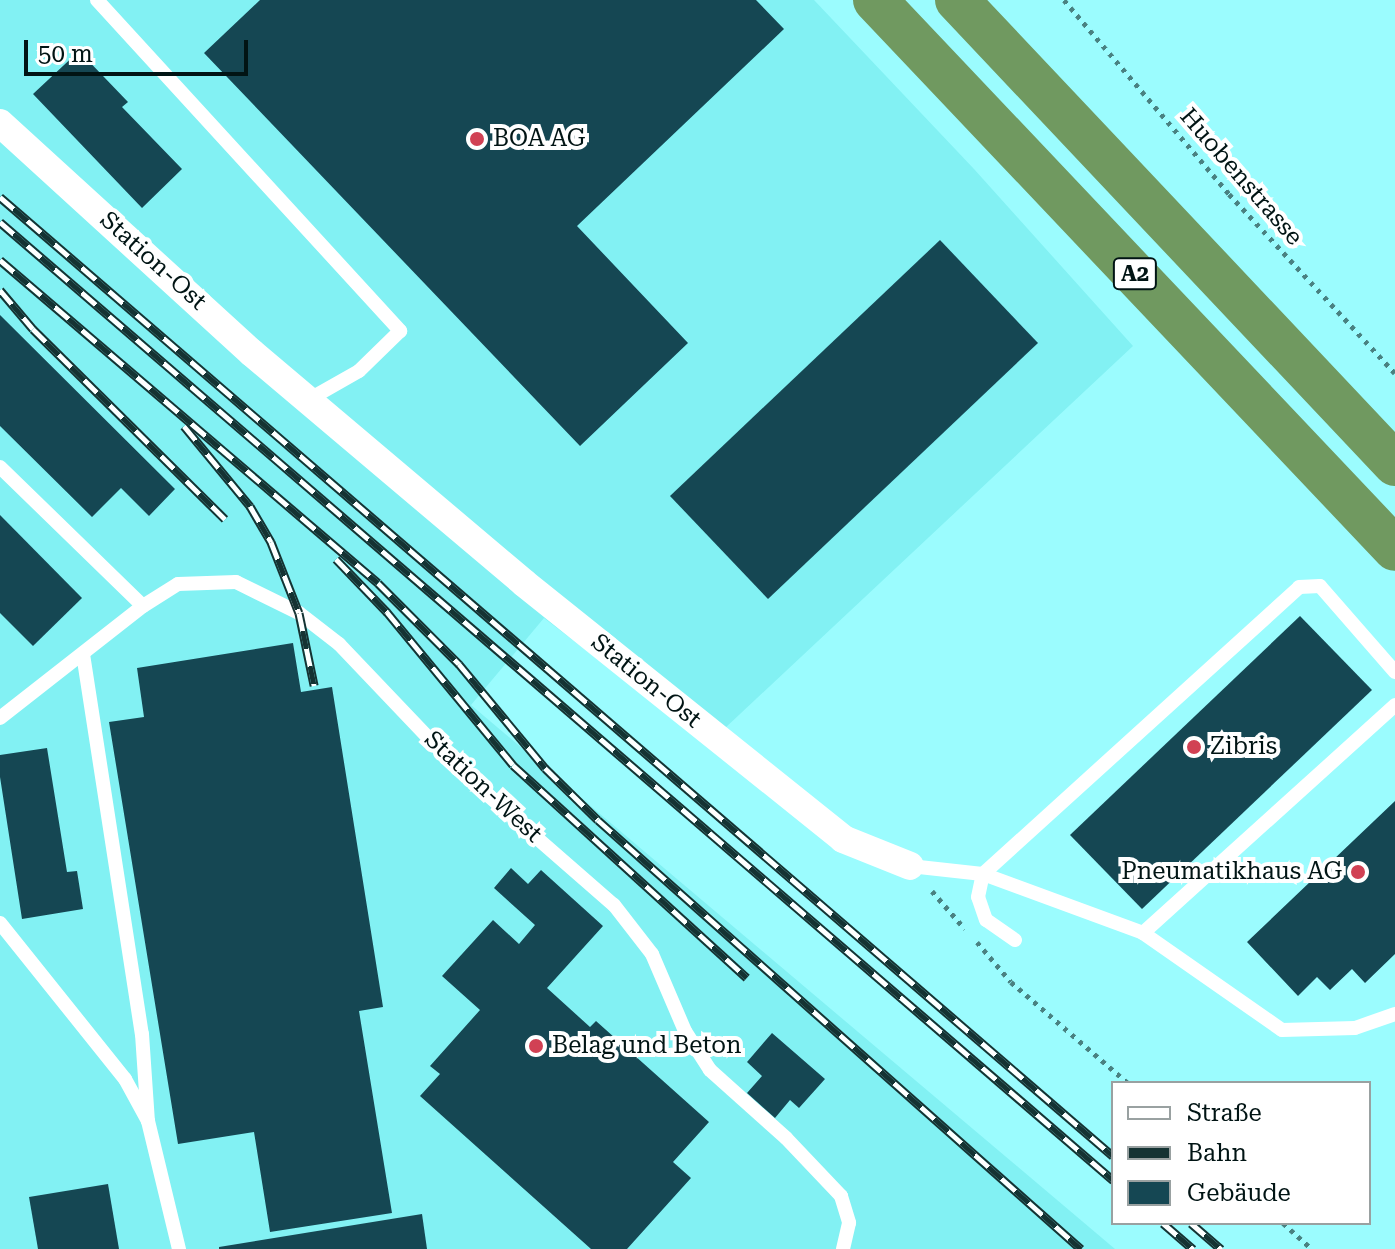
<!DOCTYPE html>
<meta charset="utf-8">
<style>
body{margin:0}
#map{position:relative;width:1395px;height:1249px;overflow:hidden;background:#9bfcfe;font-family:"Roboto Serif",serif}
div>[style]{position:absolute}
.built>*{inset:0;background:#82f1f3}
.building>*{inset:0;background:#154753}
.path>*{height:5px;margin-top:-2.5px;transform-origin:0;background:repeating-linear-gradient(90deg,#498181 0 4px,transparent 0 10px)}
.service>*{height:14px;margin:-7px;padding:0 7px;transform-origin:7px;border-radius:7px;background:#fff}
.minor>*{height:28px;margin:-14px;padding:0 14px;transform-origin:14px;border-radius:14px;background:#fff}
.motorway>*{height:44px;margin:-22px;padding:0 22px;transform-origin:22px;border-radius:22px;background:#709960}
.rail>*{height:9px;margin-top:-4.5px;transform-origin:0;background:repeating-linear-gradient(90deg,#fff 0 18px,#153333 0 36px);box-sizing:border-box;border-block:2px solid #153333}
.dots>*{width:22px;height:22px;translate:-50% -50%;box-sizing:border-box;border:4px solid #fff;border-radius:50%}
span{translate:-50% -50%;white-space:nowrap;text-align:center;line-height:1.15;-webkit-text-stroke:8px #fff;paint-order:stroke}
.shield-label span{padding:2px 6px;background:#fff;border:2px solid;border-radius:6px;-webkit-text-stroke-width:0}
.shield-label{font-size:22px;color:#011414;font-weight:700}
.poi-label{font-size:24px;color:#011414}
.left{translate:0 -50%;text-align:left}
.right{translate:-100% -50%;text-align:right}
.street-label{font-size:24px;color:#011414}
.legend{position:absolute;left:1111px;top:1081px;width:260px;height:144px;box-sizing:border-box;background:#fff;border:2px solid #99a1a1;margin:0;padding:10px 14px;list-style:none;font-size:24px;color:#011414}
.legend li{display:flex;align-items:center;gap:16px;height:40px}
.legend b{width:40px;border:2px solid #99a1a1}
.scale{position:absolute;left:24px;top:40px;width:224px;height:36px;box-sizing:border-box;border:4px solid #011414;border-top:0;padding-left:10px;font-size:24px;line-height:28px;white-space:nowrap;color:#011414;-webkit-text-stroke:6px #fff;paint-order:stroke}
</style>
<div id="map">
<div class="built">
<i style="clip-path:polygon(0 0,814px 0,974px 169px,1133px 346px,708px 744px,544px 618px,471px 705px,1115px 1249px,0 1249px)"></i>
</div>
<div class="building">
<i style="clip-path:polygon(260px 0,756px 0,784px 29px,577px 226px,688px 343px,580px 446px,204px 53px)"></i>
<i style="clip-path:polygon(79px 51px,128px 102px,122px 107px,182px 169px,142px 208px,33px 94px)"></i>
<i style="clip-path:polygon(940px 240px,1038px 343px,768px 599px,670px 496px)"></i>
<i style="clip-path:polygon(0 315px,175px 489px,149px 516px,121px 488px,92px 517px,0 426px)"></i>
<i style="clip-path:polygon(0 515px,82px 598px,33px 646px,0 613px)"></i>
<i style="clip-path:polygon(1300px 616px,1372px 690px,1142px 909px,1070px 835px)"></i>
<i style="clip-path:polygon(293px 643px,301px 692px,332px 687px,383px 1007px,359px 1011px,392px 1213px,270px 1232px,254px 1132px,178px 1144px,109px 722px,144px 717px,137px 668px)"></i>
<i style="clip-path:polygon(47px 748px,67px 872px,77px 871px,83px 909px,22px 919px,0 777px,0 755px)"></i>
<i style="clip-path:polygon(1395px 801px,1395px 954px,1365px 983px,1352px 969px,1330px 990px,1317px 977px,1298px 996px,1247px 942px)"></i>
<i style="clip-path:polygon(511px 868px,528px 884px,541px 870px,603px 926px,547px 988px,590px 1027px,596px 1021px,709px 1122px,673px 1162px,691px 1178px,627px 1249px,591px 1249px,420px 1096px,440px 1074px,430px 1066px,480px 1010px,442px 976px,493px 920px,519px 944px,535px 925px,494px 888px)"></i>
<i style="clip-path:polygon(772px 1033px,825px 1079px,799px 1108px,790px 1100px,775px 1118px,747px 1093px,762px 1076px,747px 1062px)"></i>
<i style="clip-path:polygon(108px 1184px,119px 1249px,38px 1249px,29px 1197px)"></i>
<i style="clip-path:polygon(422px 1214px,427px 1249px,219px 1249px,219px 1247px)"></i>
</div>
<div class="path">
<i style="left:1064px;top:0;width:255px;rotate:49.6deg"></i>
<i style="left:1229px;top:194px;width:244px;rotate:47.2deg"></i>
<i style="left:932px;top:891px;width:50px;rotate:49deg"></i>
<i style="left:977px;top:942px;width:52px;rotate:49.6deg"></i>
<i style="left:1011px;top:982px;width:155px;rotate:40.8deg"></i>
<i style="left:1283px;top:1223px;width:39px;rotate:42deg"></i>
</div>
<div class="service">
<i style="left:97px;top:0;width:449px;rotate:47.5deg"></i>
<i style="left:400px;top:331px;width:57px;rotate:135.7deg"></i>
<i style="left:359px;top:371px;width:59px;rotate:150.4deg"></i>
<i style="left:0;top:467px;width:199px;rotate:44.2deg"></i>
<i style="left:83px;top:654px;width:385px;rotate:81.2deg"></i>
<i style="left:142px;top:1034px;width:87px;rotate:86.1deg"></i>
<i style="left:0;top:718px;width:182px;rotate:-38.1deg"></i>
<i style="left:143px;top:606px;width:41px;rotate:-32.2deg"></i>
<i style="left:178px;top:584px;width:58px;rotate:-2deg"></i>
<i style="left:236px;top:582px;width:70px;rotate:26.2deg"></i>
<i style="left:299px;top:613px;width:51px;rotate:37.8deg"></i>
<i style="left:339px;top:644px;width:174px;rotate:46.4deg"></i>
<i style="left:459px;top:770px;width:206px;rotate:41.1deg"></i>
<i style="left:614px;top:905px;width:62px;rotate:52.2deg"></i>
<i style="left:652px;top:954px;width:84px;rotate:66.8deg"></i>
<i style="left:685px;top:1031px;width:46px;rotate:57.3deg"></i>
<i style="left:710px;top:1070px;width:102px;rotate:41.8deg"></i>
<i style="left:786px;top:1138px;width:80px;rotate:46.5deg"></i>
<i style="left:841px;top:1196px;width:28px;rotate:73deg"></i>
<i style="left:849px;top:1223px;width:27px;rotate:103deg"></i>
<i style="left:910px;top:866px;width:73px;rotate:6.3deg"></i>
<i style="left:983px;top:874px;width:171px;rotate:20.2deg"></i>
<i style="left:1143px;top:933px;width:169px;rotate:34.9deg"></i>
<i style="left:1282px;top:1030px;width:73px;rotate:-1.6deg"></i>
<i style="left:1355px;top:1028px;width:42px;rotate:-19.3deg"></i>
<i style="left:0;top:923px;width:200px;rotate:51.3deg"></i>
<i style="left:125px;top:1079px;width:48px;rotate:61.3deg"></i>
<i style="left:148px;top:1121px;width:132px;rotate:76.4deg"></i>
<i style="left:1143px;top:933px;width:340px;rotate:-42.1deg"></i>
<i style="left:1015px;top:940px;width:35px;rotate:-145deg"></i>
<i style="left:986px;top:920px;width:24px;rotate:-109deg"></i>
<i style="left:978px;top:897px;width:24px;rotate:-78deg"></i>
<i style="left:983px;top:874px;width:427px;rotate:-42.2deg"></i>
<i style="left:1299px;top:587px;width:21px;rotate:-3deg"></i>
<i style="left:1320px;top:586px;width:114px;rotate:48.9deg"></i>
</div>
<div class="minor">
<i style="left:0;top:123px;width:341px;rotate:42.4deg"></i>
<i style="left:252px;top:353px;width:356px;rotate:40.2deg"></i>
<i style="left:524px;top:583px;width:409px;rotate:38.7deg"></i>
<i style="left:843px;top:839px;width:72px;rotate:21.9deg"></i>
</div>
<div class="motorway">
<i style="left:875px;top:0;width:756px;rotate:46.55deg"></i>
<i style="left:957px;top:0;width:638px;rotate:46.65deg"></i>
</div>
<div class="rail">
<i style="left:0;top:197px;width:1469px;rotate:40.75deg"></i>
<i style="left:0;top:222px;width:1469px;rotate:40.72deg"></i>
<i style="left:0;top:260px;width:497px;rotate:40.5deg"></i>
<i style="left:378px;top:583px;width:115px;rotate:45deg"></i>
<i style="left:459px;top:664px;width:135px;rotate:50.4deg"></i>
<i style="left:545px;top:768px;width:74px;rotate:44.5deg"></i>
<i style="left:598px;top:820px;width:646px;rotate:41.61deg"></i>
<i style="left:0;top:290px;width:51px;rotate:49.8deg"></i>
<i style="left:33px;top:329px;width:270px;rotate:44.7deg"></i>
<i style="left:184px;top:426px;width:104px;rotate:50.5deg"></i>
<i style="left:250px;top:506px;width:42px;rotate:59.7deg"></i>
<i style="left:271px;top:542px;width:76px;rotate:68.5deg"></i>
<i style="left:299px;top:613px;width:74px;rotate:78.2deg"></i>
<i style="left:336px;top:559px;width:74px;rotate:46.1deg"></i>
<i style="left:387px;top:612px;width:198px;rotate:50.5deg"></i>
<i style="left:513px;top:765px;width:316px;rotate:42.3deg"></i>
<i style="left:1163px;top:1223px;width:40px;rotate:41deg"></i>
<i style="left:1191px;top:1223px;width:40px;rotate:41deg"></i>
</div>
<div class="dots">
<i style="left:477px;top:139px;background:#d14154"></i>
<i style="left:1194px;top:747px;background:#d14154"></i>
<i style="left:1358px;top:872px;background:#d14154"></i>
<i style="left:536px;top:1046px;background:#d14154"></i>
</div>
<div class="shield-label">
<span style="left:1135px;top:274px">A2</span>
</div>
<div class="poi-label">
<span class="left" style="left:493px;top:139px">BOA AG</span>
<span class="left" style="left:1210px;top:747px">Zibris</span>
<span class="right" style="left:1342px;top:872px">Pneumatikhaus AG</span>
<span class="left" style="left:552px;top:1046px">Belag und Beton</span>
</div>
<div class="street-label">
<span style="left:1241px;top:177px;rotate:49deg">Huobenstrasse</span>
<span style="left:153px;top:261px;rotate:42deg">Station-Ost</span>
<span style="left:646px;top:681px;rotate:39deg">Station-Ost</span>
<span style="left:483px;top:787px;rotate:43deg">Station-West</span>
</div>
<ul class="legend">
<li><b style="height:10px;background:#fff"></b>Straße</li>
<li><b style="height:10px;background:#153333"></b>Bahn</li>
<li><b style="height:22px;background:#154753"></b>Gebäude</li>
</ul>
<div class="scale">50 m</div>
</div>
